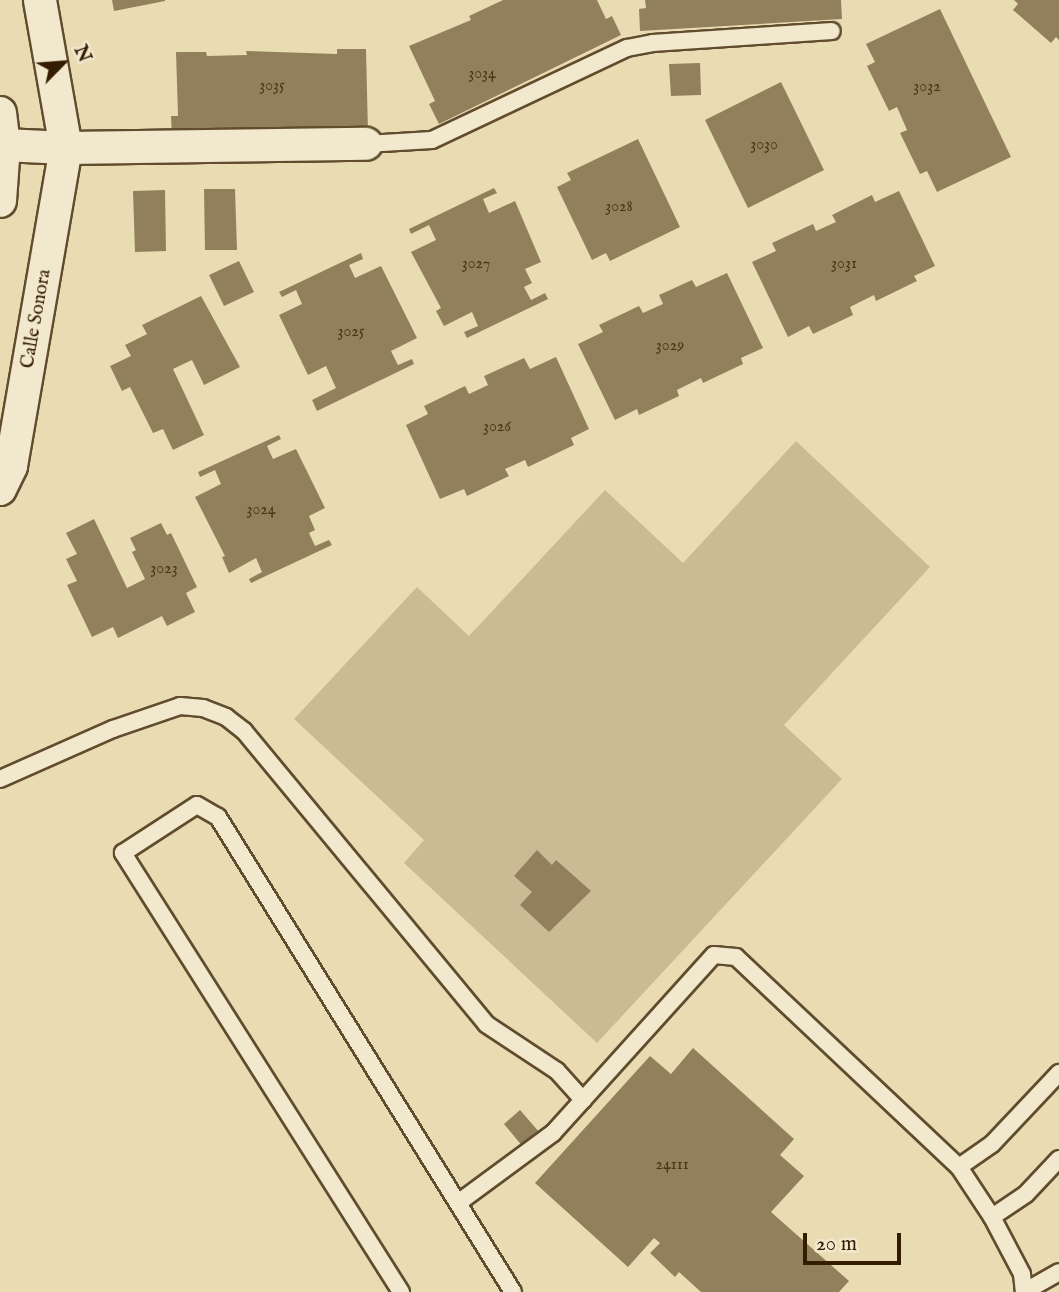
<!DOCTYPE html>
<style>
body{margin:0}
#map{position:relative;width:1059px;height:1292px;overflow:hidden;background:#e9dcb3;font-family:"IM FELL English",serif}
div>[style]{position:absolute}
.green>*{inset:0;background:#cabb95}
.building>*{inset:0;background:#92805d}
.roads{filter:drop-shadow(2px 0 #614c2d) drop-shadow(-2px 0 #614c2d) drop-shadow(0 2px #614c2d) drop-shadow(0 -2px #614c2d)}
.service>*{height:16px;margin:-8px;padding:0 8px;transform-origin:8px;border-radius:8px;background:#f1e8ce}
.minor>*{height:32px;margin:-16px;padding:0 16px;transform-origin:16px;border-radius:16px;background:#f1e8ce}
span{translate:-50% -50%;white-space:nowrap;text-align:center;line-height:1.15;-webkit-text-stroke:7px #f1e8ce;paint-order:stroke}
.number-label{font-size:16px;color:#4c3517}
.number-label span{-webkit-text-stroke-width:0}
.street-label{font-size:19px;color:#341c00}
.north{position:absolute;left:28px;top:28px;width:70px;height:70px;-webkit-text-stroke:5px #f1e8ce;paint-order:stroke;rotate:65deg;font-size:19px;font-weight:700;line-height:28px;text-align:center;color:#341c00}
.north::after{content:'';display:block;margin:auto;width:24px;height:32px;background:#341c00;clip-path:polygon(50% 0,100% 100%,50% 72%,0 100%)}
.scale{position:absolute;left:803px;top:1233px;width:98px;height:32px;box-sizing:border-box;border:4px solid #341c00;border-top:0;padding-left:9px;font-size:21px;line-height:24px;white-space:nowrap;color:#341c00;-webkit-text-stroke:5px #f1e8ce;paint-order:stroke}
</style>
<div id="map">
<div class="green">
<i style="clip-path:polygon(796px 441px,930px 567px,784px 725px,842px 779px,597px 1043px,404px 863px,424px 840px,294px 719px,417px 587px,469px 636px,605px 490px,683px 563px)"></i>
</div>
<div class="building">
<i style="clip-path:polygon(112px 0,165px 0,165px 1px,114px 11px)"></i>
<i style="clip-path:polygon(503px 0,597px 0,606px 19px,612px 16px,621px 35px,439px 124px,429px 104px,435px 101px,409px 46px,471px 20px,469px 16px)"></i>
<i style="clip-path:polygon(645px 0,841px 0,842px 19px,640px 31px,639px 9px,646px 8px)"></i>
<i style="clip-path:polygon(1014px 0,1059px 0,1059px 40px,1056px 37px,1051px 43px,1013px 10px,1018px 4px)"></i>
<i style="clip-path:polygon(940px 9px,1011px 157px,937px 192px,927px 171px,920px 174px,900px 133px,907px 130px,897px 107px,889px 111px,867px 66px,875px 62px,866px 44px)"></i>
<i style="clip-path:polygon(337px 49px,366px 49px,368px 133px,172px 137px,171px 116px,178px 116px,176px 52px,206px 52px,207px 56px,247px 55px,246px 51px,337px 54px)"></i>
<i style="clip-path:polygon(700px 63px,701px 95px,671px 96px,669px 64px)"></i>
<i style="clip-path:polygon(781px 82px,824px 170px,748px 208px,705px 120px)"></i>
<i style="clip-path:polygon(638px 139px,680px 227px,610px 261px,606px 253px,592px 260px,557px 187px,571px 180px,567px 173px)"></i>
<i style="clip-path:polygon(494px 188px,497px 193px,483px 199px,489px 213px,515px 201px,541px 262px,525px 269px,532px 283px,524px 287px,531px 300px,545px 293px,548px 299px,467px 338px,464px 332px,478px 326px,472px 312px,444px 326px,436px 311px,441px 308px,411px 252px,436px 240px,429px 225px,411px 234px,409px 229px)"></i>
<i style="clip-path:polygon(204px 189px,235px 189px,237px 250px,205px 250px)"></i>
<i style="clip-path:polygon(165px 190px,166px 251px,135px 252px,133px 191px)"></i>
<i style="clip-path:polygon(899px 191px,935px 266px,914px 276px,917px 281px,876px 301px,874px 295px,850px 307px,853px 315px,813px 334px,809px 326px,788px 337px,752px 262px,776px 251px,772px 243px,813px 224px,816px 231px,836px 222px,832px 215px,872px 195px,875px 202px)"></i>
<i style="clip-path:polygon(361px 253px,363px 259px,349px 265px,355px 278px,381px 266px,417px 338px,391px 351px,398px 365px,412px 359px,414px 364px,317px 411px,312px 400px,336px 388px,326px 366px,308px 375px,279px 315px,302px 304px,296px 290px,282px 297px,279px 292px)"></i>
<i style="clip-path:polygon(239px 261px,254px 292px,224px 306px,209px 275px)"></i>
<i style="clip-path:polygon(727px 273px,763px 348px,741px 358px,743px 364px,703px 383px,701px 378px,677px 390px,679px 396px,639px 415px,637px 409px,615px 420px,578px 344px,603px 332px,599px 325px,639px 306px,643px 313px,663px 304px,659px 295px,692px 280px,696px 287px)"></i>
<i style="clip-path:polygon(201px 296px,240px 367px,204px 385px,192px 360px,173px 369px,204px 435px,173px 450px,163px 429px,153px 433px,130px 387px,122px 391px,110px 366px,131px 356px,125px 345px,147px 334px,142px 325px)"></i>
<i style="clip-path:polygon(556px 357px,589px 429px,571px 438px,574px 445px,528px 467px,525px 460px,505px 469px,509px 476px,467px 496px,464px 489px,440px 499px,406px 425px,428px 414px,424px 406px,465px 386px,469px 394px,488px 385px,484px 376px,524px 358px,530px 369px)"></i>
<i style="clip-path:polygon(279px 435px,281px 439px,267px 446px,273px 459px,296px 449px,325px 508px,309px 516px,315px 530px,309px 533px,315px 546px,329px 540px,332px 545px,251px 583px,249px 579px,262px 572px,256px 558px,229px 573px,222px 557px,225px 556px,195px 497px,221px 484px,215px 470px,200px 477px,198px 472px)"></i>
<i style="clip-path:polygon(94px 519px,127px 588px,145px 579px,132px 552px,136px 550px,130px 538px,161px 523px,167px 535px,171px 533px,197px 587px,186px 593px,195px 612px,167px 626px,162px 616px,118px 638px,113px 627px,92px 637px,67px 585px,77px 581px,66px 559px,77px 554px,66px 533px)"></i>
<i style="clip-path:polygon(537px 850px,552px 865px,556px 860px,591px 891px,549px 932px,520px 905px,532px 892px,514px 876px)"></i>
<i style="clip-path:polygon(693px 1048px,794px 1139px,780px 1155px,804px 1176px,771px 1212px,849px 1281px,839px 1292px,701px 1292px,679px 1272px,675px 1277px,650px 1253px,660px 1243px,654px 1238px,628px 1267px,535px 1183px,650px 1056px,671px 1074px)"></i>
<i style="clip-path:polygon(520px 1110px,540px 1133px,523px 1147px,504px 1124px)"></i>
</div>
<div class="roads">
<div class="service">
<i style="left:366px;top:144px;width:66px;rotate:-3.5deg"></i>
<i style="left:432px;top:140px;width:216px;rotate:-25.3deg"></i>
<i style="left:627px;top:48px;width:26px;rotate:-11deg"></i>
<i style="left:653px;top:43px;width:179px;rotate:-3.8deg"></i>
<i style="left:0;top:779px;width:124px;rotate:-23.9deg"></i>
<i style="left:113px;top:729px;width:71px;rotate:-18.9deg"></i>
<i style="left:180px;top:706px;width:23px;rotate:5deg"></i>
<i style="left:203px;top:708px;width:25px;rotate:21deg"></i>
<i style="left:226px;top:717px;width:23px;rotate:38deg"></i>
<i style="left:244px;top:731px;width:380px;rotate:50.4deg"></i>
<i style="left:486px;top:1024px;width:85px;rotate:33.5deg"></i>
<i style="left:557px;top:1071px;width:39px;rotate:48deg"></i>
<i style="left:959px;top:1167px;width:40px;rotate:-34.9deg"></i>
<i style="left:992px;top:1144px;width:98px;rotate:-46.7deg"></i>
<i style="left:458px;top:1203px;width:118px;rotate:-36.4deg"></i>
<i style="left:553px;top:1133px;width:240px;rotate:-47.9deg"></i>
<i style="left:714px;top:955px;width:22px;rotate:5deg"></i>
<i style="left:736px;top:957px;width:306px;rotate:43.3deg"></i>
<i style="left:959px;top:1167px;width:60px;rotate:56.6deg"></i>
<i style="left:992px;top:1217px;width:64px;rotate:62.2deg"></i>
<i style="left:1022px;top:1274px;width:18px;rotate:84deg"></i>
<i style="left:992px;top:1217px;width:41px;rotate:-34.1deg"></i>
<i style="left:1026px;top:1194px;width:48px;rotate:-46.7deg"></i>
<i style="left:401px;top:1292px;width:520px;rotate:-122.34deg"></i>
<i style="left:123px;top:853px;width:88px;rotate:-33deg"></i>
<i style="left:197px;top:805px;width:24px;rotate:30deg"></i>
<i style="left:218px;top:817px;width:559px;rotate:58.16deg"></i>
<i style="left:1024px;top:1292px;width:40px;rotate:-29.7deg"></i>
</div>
<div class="minor">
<i style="left:0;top:113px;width:32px;rotate:83deg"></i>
<i style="left:4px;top:145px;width:56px;rotate:94.1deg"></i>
<i style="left:4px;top:145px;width:62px;rotate:2.8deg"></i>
<i style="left:66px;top:148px;width:300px;rotate:-0.8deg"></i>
<i style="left:0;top:489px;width:25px;rotate:-64deg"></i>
<i style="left:11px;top:466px;width:323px;rotate:-80.2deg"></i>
<i style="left:66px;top:148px;width:150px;rotate:-100deg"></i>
</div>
</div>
<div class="number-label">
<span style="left:482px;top:74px">3034</span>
<span style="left:272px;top:86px">3035</span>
<span style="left:927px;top:87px">3032</span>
<span style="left:764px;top:145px">3030</span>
<span style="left:619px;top:207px">3028</span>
<span style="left:476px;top:264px">3027</span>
<span style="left:844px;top:264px">3031</span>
<span style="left:351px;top:332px">3025</span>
<span style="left:670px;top:346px">3029</span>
<span style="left:497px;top:427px">3026</span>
<span style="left:261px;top:510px">3024</span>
<span style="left:164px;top:569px">3023</span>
<span style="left:672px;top:1165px">24111</span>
</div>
<div class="street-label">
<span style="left:37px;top:319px;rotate:-80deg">Calle Sonora</span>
</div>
<div class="north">N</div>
<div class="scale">20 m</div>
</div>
